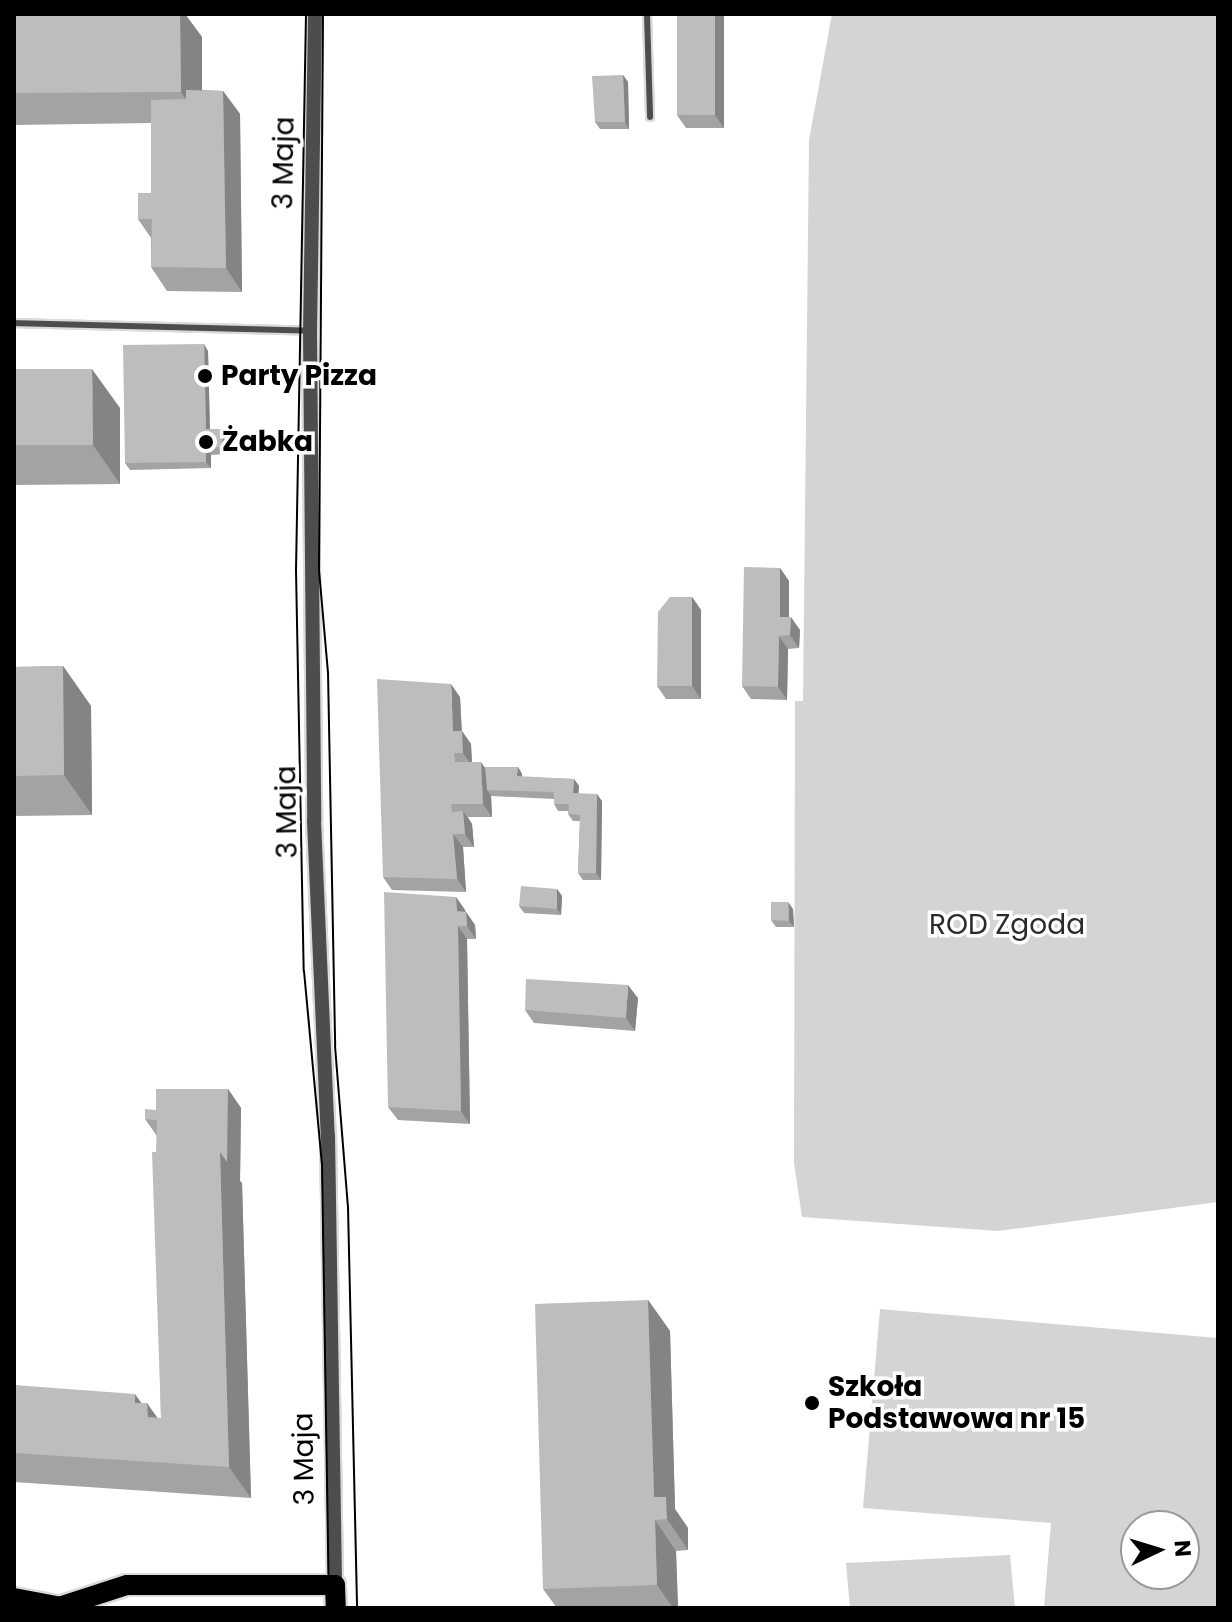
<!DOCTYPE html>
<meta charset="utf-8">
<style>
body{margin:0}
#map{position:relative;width:1232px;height:1622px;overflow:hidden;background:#fff;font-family:Poppins,sans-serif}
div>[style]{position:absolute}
.green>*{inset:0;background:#d4d4d4}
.roads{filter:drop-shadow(2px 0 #dbdbdb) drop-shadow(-2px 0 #dbdbdb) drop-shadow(0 2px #dbdbdb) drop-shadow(0 -2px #dbdbdb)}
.service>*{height:6px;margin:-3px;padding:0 3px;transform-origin:3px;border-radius:3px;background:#4d4d4d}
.tertiary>*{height:14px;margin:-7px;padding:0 7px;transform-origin:7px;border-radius:7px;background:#4d4d4d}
.primary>*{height:20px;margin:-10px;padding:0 10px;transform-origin:10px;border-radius:10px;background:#000}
.tram>*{height:2px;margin:-1px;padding:0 1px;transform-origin:1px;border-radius:1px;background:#000}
.wall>*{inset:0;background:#a3a3a3}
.shaded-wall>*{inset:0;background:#848484}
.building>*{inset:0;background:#bdbdbd}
.dots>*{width:22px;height:22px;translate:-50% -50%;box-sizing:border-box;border:4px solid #fff;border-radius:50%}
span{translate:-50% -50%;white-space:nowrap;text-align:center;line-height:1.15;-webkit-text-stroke:7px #fff;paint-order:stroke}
.street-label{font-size:28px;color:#000}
.poi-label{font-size:28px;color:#000;font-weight:700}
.left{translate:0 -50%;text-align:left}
.park-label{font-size:28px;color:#2b2b2b}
.frame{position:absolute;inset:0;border:16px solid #000;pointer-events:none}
.north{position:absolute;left:1120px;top:1510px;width:80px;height:80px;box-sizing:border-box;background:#fff;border:2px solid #999;border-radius:50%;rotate:86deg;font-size:22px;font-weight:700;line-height:32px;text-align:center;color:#000}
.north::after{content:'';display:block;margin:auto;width:28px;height:36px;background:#000;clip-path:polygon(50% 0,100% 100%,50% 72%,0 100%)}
</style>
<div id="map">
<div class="green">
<i style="clip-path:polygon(832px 14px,1218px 14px,1218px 1202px,998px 1231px,802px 1217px,794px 1163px,795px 701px,803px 701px,809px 140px)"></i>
<i style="clip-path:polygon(evenodd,880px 1309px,1218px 1338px,1218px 1608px,1044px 1608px,1051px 1523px,863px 1508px,880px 1309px,1136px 1526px,1184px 1526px,1184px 1574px,1136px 1574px,1136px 1526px)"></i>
<i style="clip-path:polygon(1010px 1555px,1015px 1608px,850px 1608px,846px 1563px)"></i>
</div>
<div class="roads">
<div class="service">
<i style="left:647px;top:14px;width:103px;rotate:88.3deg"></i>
<i style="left:14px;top:323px;width:296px;rotate:1.5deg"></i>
</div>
<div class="tertiary">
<i style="left:315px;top:14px;width:317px;rotate:90.9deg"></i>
<i style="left:310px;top:331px;width:490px;rotate:89.5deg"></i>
<i style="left:314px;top:821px;width:315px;rotate:87.5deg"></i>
<i style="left:328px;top:1136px;width:449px;rotate:89.1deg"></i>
</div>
<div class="primary">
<i style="left:14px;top:1598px;width:54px;rotate:10.7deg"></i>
<i style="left:62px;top:1606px;width:68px;rotate:-17.9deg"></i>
<i style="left:127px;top:1585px;width:208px"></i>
<i style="left:335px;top:1585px;width:23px;rotate:88deg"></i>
</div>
</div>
<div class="tram">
<i style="left:306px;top:14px;width:556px;rotate:91.03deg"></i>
<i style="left:296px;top:570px;width:401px;rotate:88.9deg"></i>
<i style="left:304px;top:971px;width:194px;rotate:84.7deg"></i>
<i style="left:322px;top:1164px;width:444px;rotate:89.1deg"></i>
<i style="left:323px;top:14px;width:556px;rotate:90.41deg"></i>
<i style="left:319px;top:570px;width:102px;rotate:85deg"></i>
<i style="left:328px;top:672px;width:374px;rotate:88.9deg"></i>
<i style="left:335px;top:1046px;width:162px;rotate:85.4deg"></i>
<i style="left:348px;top:1207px;width:401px;rotate:88.7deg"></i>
</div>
<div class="wall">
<i style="clip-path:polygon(14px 14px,185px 14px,202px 37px,202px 90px,223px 91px,240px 114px,242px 292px,167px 291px,151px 267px,151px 238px,138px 219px,151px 193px,151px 123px,14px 125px)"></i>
<i style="clip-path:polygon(677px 14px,724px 14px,724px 128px,686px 128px,677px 115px)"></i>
<i style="clip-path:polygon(623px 75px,628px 82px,629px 129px,600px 129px,595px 122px)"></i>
<i style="clip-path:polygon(208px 351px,210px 429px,223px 429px,227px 436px,227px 454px,211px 455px,211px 468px,130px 470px,125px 463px)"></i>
<i style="clip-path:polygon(14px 369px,120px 408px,120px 484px,14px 485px)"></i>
<i style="clip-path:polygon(780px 568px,789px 581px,789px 617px,800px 630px,799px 648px,788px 649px,787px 700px,751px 699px,742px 686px)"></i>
<i style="clip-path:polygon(692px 597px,701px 610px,701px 699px,666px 699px,657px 686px)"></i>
<i style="clip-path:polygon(63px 666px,91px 706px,92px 815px,14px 816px,14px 667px)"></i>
<i style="clip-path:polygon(460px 697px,462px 731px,471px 744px,472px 762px,486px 769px,518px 767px,522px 774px,522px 777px,574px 779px,579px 786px,578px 794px,602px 801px,601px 880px,583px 880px,578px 873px,580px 821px,573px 821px,568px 814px,568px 811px,558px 811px,554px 804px,554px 799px,491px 796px,492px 817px,468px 817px,472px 824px,474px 847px,463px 847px,466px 892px,392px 890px,383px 877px)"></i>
<i style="clip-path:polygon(557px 889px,562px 896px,561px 915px,524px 913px,519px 906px)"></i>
<i style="clip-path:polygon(456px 897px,475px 925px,476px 939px,467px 939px,470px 1124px,398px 1120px,388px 1107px)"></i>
<i style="clip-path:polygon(793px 909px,794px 927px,776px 927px,771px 920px)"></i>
<i style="clip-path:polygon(638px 998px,635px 1031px,534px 1023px,525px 1010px)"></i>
<i style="clip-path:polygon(228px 1089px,241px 1108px,240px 1181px,242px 1183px,251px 1498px,14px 1482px,14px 1385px,142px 1403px,157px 1418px,161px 1418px,157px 1136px,145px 1119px,156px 1110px)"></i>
<i style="clip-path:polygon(648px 1300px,670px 1331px,675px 1509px,688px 1528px,688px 1550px,676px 1551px,678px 1608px,557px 1608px,543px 1589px)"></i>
</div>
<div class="shaded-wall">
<i style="clip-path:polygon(180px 14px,185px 14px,202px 37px,202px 123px,181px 92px)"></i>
<i style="clip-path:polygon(715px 14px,724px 14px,724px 128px,715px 115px)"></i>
<i style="clip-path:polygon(623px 75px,628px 82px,629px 129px,625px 122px)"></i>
<i style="clip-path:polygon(223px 91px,240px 114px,242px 292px,226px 268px)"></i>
<i style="clip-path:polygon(204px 344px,208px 351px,210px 436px,206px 429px)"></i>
<i style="clip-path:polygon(92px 369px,120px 408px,120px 484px,93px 445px)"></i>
<i style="clip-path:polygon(223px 429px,227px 436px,227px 454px,222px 447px)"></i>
<i style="clip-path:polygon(206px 448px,211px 455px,211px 468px,206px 462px)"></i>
<i style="clip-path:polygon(780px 568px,789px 581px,789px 630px,780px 617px)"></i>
<i style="clip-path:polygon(692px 597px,701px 610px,701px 699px,692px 686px)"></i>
<i style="clip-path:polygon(791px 617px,800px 630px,799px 648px,790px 635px)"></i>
<i style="clip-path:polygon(779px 636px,788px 649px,787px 700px,778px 687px)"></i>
<i style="clip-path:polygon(63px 666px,91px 706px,92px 815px,64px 775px)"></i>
<i style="clip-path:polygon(451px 684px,460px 697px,462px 740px,462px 731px,471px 744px,472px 766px,463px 753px,453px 731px)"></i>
<i style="clip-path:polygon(481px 762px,490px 775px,487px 790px,491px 796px,492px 817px,483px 804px)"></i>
<i style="clip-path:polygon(518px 767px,522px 774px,522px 783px,517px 776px)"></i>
<i style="clip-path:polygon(574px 779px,579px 786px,578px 800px,573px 793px)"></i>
<i style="clip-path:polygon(597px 794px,602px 801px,601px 880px,596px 873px)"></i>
<i style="clip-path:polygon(463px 811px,472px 824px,474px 847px,465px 834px)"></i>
<i style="clip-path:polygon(453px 834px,463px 847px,466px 892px,457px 879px)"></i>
<i style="clip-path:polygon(557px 889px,562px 896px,561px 915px,557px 909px)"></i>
<i style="clip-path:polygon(456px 897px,465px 910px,466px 924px,457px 911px)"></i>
<i style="clip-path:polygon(788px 902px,793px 909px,794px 927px,789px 921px)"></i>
<i style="clip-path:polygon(466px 912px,475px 925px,476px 939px,467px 926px)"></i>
<i style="clip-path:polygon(458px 926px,467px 939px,470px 1124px,461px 1111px)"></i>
<i style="clip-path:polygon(628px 985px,638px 998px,635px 1031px,626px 1018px)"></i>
<i style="clip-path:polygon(228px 1089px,241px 1108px,240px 1181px,242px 1183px,251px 1498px,229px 1467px,220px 1152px)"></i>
<i style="clip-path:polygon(648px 1300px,670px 1331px,675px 1509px,688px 1528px,688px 1550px,667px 1519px,654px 1497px)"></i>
<i style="clip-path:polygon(135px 1394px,147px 1411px,147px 1403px,169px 1434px,169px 1448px,135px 1403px)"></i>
<i style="clip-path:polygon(655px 1520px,676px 1551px,678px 1608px,673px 1608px,657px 1585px)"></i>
</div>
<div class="building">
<i style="clip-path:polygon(14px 14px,180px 14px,181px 92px,14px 93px)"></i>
<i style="clip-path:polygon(677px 14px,715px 14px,715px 115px,677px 115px)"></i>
<i style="clip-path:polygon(623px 75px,625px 122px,595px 122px,592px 76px)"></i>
<i style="clip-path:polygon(186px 90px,223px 91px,226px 268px,151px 267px,152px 219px,138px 219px,138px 193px,151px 193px,151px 100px,186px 99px)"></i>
<i style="clip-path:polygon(204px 344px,206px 429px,223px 429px,222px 447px,206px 448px,206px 462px,125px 463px,123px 345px)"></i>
<i style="clip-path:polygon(14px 369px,92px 369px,93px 445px,14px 445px)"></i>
<i style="clip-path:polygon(744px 567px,780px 568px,780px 617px,791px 617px,790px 635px,779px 636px,778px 687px,742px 686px)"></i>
<i style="clip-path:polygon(670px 597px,692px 597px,692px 686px,657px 686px,658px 612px)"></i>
<i style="clip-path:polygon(63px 666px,64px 775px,14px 776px,14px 667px)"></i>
<i style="clip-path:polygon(377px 679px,451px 684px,453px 731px,462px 731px,463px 753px,454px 753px,455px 762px,481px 762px,483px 804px,451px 804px,452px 812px,463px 811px,465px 834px,453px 834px,457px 879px,383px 877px)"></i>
<i style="clip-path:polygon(485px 767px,518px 767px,517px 776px,574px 779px,573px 793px,597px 794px,596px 873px,578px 873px,580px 815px,568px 814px,569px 804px,554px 804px,554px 792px,487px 790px)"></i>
<i style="clip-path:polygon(521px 886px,557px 889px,557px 909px,519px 906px)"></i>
<i style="clip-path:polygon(384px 892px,456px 897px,457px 911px,466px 912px,467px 926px,458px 926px,461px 1111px,388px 1107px)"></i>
<i style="clip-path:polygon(771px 902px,788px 902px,789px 921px,771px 920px)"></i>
<i style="clip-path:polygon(526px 979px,628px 985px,626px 1018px,525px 1010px)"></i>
<i style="clip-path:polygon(156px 1089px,228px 1089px,227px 1162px,220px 1152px,156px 1152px,157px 1120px,145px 1119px,145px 1109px,156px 1110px)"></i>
<i style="clip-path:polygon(152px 1152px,220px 1152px,229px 1467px,14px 1453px,14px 1385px,135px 1394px,135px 1403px,147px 1403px,148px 1417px,161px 1418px)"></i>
<i style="clip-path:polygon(648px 1300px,654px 1497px,666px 1497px,667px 1519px,655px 1520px,657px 1585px,543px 1589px,535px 1304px)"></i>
</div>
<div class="dots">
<i style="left:205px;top:376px;background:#000"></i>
<i style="left:206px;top:442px;background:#000"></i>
<i style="left:812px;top:1403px;background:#000"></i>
</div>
<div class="street-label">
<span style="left:284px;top:163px;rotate:-89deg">3 Maja</span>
<span style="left:287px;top:812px;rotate:-91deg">3 Maja</span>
<span style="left:304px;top:1459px;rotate:-91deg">3 Maja</span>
</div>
<div class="poi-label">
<span class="left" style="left:221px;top:376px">Party Pizza</span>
<span class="left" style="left:222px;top:442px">Żabka</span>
<span class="left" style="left:828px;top:1403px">Szkoła<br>Podstawowa nr 15</span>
</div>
<div class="park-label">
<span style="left:1007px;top:925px">ROD Zgoda</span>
</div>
<div class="frame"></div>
<div class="north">N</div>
</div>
